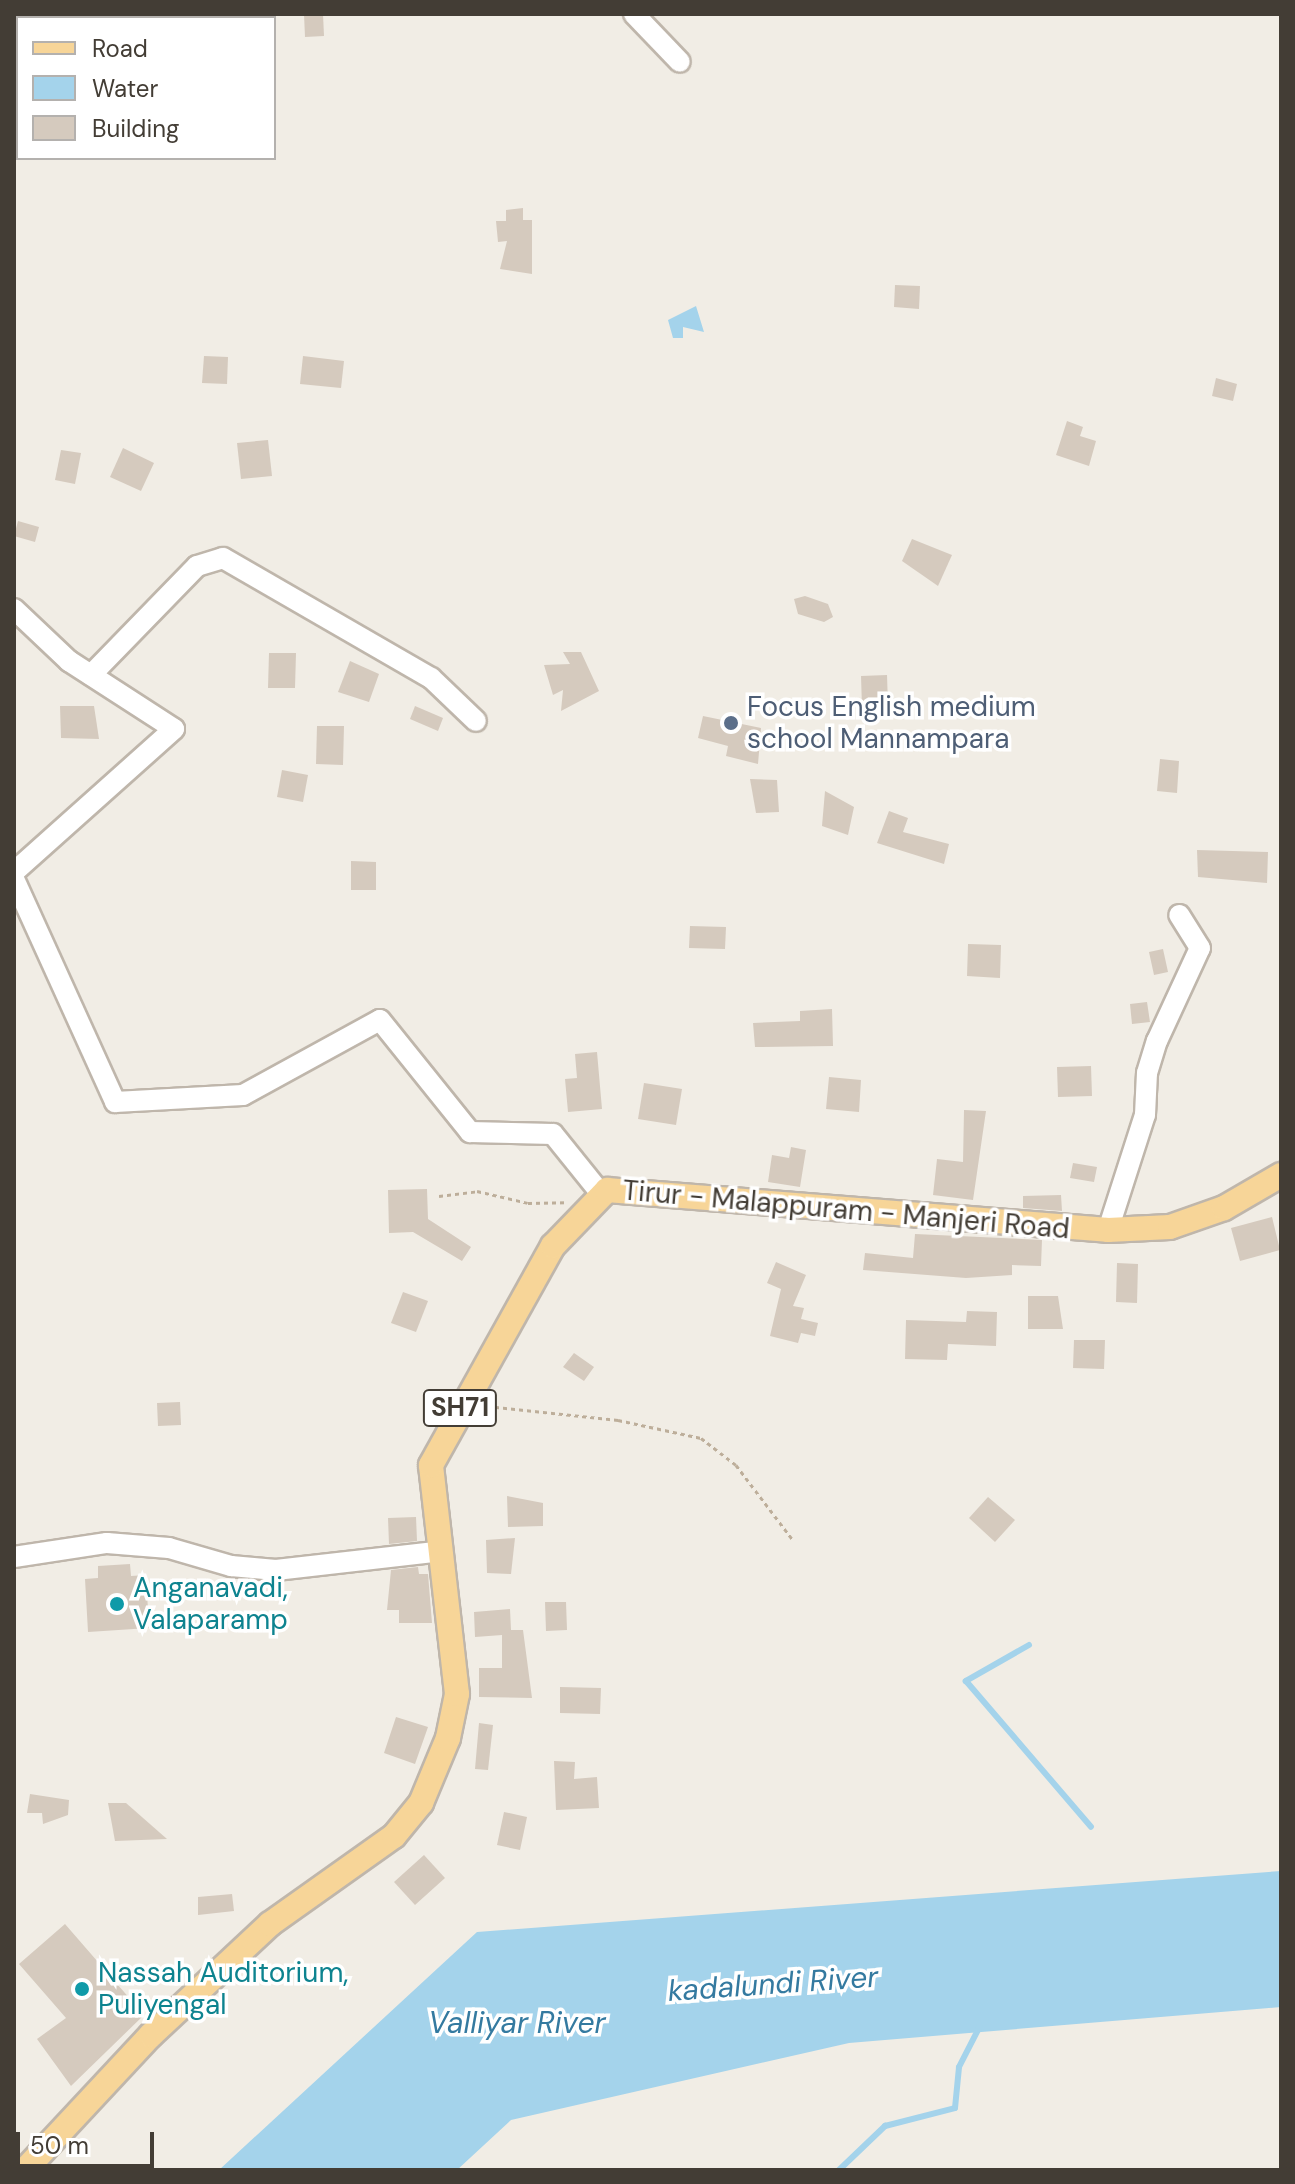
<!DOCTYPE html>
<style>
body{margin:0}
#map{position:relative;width:1295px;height:2184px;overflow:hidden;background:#f1ede5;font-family:"DM Sans",sans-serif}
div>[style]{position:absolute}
.water>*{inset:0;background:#a4d3eb}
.stream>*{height:6px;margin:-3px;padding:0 3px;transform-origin:3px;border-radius:3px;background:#a4d3eb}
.building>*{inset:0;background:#d5cabe}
.path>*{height:3px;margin-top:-1.5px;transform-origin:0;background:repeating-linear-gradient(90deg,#bdae9a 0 4px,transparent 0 8px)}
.roads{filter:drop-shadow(2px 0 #bfb6ab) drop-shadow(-2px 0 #bfb6ab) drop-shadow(0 2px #bfb6ab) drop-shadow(0 -2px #bfb6ab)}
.minor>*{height:20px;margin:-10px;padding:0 10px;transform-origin:10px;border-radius:10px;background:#fff}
.major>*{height:24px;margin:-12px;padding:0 12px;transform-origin:12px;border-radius:12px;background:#f7d598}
.dots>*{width:22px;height:22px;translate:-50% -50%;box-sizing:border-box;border:4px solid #fff;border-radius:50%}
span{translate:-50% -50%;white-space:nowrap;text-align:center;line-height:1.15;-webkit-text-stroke:7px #fff;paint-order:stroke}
.shield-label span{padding:2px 6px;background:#fff;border:2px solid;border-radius:6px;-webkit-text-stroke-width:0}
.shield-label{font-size:26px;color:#433d35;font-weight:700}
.service-label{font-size:28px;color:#4e5e75}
.left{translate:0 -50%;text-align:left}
.street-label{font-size:28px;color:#433d35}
.culture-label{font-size:28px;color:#0d838f}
.water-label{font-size:30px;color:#347aa0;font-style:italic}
.frame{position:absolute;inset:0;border:16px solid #433d35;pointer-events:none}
.legend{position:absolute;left:16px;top:16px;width:260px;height:144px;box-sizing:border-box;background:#fff;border:2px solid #b4b1ae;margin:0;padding:10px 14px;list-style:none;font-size:24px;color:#433d35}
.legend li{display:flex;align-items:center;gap:16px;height:40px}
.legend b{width:40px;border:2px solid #b4b1ae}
.scale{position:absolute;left:16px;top:2132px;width:138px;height:36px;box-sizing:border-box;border:4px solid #433d35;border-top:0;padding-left:10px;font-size:24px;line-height:28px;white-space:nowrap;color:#433d35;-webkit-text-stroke:6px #fff;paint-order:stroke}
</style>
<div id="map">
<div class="water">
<i style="clip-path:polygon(696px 306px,704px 332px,683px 327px,683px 338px,673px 338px,668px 320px)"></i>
<i style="clip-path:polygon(1281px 1871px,1281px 2007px,849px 2043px,511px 2120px,457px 2170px,219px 2170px,477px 1932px)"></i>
</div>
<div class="stream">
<i style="left:1029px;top:1645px;width:73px;rotate:150.3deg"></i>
<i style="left:966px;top:1681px;width:192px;rotate:49.4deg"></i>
<i style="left:839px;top:2170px;width:64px;rotate:-43.7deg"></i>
<i style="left:885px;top:2126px;width:72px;rotate:-14.4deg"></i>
<i style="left:955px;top:2108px;width:41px;rotate:-84.4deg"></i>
<i style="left:959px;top:2067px;width:46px;rotate:-62.9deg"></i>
</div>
<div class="building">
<i style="clip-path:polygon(304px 14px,323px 14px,324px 36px,305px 37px)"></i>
<i style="clip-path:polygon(523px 208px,523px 220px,532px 220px,532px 274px,500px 269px,507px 241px,498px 242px,496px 221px,506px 221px,506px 210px)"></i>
<i style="clip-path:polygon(895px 285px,920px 286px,919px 309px,894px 307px)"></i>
<i style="clip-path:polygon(204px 356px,228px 357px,227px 384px,202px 383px)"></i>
<i style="clip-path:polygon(303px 356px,344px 361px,341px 388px,300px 384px)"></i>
<i style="clip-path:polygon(1216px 378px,1237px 384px,1233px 401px,1212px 396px)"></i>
<i style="clip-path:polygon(1067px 421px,1083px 427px,1080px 436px,1096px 441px,1089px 466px,1056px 455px)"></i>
<i style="clip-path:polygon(268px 440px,272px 476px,241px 479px,237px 443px)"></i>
<i style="clip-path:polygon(123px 448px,154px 463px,141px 491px,110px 477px)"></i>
<i style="clip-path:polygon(61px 450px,81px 453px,75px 484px,55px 480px)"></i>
<i style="clip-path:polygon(18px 521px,39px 527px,35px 542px,14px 536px)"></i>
<i style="clip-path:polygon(912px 539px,952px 555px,938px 586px,902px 561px)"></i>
<i style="clip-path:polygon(805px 596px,828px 604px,833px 617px,824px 622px,798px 614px,794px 599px)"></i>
<i style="clip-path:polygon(563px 652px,581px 652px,599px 691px,561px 711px,563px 690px,553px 695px,544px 665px,570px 664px)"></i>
<i style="clip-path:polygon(269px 653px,296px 653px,295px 688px,268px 688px)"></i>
<i style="clip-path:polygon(350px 661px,379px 674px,369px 702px,338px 692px)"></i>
<i style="clip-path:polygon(887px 675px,888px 707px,862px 708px,861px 676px)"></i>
<i style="clip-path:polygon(60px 706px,94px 706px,99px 739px,61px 738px)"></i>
<i style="clip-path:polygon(415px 706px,443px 718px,438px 731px,410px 719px)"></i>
<i style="clip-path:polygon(703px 716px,761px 728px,758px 764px,726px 756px,728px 746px,698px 738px)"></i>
<i style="clip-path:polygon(317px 726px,344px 726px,343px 765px,316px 764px)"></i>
<i style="clip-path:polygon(1160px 759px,1179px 761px,1177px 793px,1157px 791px)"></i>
<i style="clip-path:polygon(282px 770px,308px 775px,303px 802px,277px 797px)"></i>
<i style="clip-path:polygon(750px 779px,777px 780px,779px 812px,756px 813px)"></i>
<i style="clip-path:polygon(825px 791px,854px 807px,848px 835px,822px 826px)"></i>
<i style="clip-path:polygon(889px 811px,908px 818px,903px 832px,949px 844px,944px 864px,877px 843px)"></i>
<i style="clip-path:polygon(1197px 850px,1268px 852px,1267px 883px,1198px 877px)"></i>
<i style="clip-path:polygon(351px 861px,376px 862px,376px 890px,351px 890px)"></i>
<i style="clip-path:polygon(690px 926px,726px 927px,725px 949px,689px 948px)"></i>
<i style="clip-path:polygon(968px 944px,1001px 945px,1000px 978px,967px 976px)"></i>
<i style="clip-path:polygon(1163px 949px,1168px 972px,1154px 975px,1149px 952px)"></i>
<i style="clip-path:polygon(1147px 1002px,1150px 1022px,1132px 1024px,1130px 1004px)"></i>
<i style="clip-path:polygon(832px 1009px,833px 1046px,755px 1047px,753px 1023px,800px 1021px,800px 1011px)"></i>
<i style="clip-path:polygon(597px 1052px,602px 1109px,568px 1112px,565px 1079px,577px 1078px,575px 1054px)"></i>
<i style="clip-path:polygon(1091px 1066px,1092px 1096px,1058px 1097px,1057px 1067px)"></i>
<i style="clip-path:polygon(829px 1077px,861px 1080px,859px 1112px,826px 1109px)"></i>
<i style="clip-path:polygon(644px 1083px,682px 1089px,676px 1125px,638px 1119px)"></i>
<i style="clip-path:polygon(964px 1110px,986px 1111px,973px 1200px,933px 1195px,937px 1159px,963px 1162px)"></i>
<i style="clip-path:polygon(791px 1147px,806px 1150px,800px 1187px,768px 1182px,772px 1155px,789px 1158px)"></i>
<i style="clip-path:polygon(1073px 1163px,1097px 1167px,1094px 1182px,1070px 1178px)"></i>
<i style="clip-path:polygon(427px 1189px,428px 1219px,471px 1247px,462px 1261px,413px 1232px,389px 1233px,388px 1190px)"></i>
<i style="clip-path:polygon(1061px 1195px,1062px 1211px,1023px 1208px,1023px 1196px)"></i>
<i style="clip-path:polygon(1272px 1217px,1280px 1250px,1240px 1261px,1231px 1228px)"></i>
<i style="clip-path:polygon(915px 1234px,1042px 1240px,1041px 1266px,1012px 1265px,1012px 1275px,966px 1278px,863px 1270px,865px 1253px,913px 1258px)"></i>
<i style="clip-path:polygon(776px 1262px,806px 1275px,793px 1306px,804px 1308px,801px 1319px,818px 1323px,815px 1336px,801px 1333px,798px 1343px,770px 1336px,781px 1289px,767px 1283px)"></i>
<i style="clip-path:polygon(1117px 1263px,1138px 1264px,1137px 1303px,1116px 1302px)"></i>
<i style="clip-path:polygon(403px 1292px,428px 1301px,416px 1332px,391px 1323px)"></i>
<i style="clip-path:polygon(1028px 1296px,1058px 1296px,1063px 1329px,1028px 1329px)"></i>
<i style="clip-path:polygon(967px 1311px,997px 1312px,996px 1346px,948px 1344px,947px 1360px,905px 1359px,906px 1320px,966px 1322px)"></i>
<i style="clip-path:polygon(1074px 1340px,1105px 1340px,1104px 1369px,1073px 1368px)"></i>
<i style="clip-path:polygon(574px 1353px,594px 1367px,584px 1381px,563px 1367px)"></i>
<i style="clip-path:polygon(180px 1402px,181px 1425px,158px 1426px,157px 1403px)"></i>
<i style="clip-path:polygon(507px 1496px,543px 1503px,543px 1526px,508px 1527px)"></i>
<i style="clip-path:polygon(988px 1497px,1015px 1520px,995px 1542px,969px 1518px)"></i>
<i style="clip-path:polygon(416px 1517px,417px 1541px,389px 1544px,388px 1518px)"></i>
<i style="clip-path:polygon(515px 1538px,511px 1574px,487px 1573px,486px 1540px)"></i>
<i style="clip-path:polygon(130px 1564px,131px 1576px,146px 1575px,149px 1628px,88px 1632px,85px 1579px,98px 1578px,98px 1566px)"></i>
<i style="clip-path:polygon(418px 1567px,419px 1574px,428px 1574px,432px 1623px,399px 1623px,399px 1610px,387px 1610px,391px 1570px)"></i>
<i style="clip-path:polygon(545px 1602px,566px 1602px,567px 1630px,546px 1631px)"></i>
<i style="clip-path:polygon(510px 1609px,511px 1630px,523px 1630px,532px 1698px,479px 1697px,479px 1668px,502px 1668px,502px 1635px,475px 1637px,474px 1612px)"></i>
<i style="clip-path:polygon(560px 1687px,601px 1688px,600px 1714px,560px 1713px)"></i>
<i style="clip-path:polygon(396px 1717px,428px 1727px,415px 1764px,384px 1753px)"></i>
<i style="clip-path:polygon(479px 1723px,493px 1725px,488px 1770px,475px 1769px)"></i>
<i style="clip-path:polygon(554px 1761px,575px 1762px,574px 1779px,597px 1777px,599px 1808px,556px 1810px)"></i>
<i style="clip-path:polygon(30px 1794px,69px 1800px,68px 1815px,43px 1824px,42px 1813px,27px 1813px)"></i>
<i style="clip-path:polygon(108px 1803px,126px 1803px,167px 1839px,115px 1841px)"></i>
<i style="clip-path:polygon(504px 1812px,527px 1817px,520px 1850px,497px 1845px)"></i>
<i style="clip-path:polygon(424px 1855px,445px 1878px,415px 1905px,394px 1882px)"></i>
<i style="clip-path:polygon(232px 1894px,234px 1911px,198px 1915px,198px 1897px)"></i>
<i style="clip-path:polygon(65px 1924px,144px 2015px,71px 2086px,37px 2039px,66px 2018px,19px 1964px)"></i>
</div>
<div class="path">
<i style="left:439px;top:1196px;width:38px;rotate:-7deg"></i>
<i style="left:477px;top:1191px;width:52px;rotate:13.2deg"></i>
<i style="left:528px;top:1203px;width:39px;rotate:-1deg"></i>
<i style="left:487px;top:1406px;width:132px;rotate:6.1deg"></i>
<i style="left:618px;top:1420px;width:85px;rotate:12.2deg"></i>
<i style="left:701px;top:1438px;width:44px;rotate:37.6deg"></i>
<i style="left:736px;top:1465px;width:94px;rotate:52.8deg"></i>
</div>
<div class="roads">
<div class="minor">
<i style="left:634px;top:14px;width:66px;rotate:46.2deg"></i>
<i style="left:14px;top:609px;width:76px;rotate:43.4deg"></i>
<i style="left:69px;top:661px;width:125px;rotate:32.9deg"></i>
<i style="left:174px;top:729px;width:215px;rotate:138.2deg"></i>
<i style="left:91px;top:675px;width:152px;rotate:-45.8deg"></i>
<i style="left:197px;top:566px;width:27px;rotate:-17deg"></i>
<i style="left:223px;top:558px;width:240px;rotate:30deg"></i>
<i style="left:431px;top:678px;width:62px;rotate:43.7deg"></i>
<i style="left:14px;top:879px;width:245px;rotate:65.6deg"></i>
<i style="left:115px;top:1102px;width:128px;rotate:-3.1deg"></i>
<i style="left:243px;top:1095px;width:156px;rotate:-28.7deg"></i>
<i style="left:380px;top:1020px;width:144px;rotate:51.2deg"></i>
<i style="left:470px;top:1132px;width:83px;rotate:1.4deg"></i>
<i style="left:553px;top:1134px;width:78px;rotate:51.2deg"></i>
<i style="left:1108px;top:1230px;width:121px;rotate:-72.2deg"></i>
<i style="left:1145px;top:1115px;width:42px;rotate:-87.3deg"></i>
<i style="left:1147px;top:1073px;width:34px;rotate:-73deg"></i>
<i style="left:1157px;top:1041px;width:102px;rotate:-65.2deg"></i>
<i style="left:1200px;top:948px;width:39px;rotate:-122deg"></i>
<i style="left:14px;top:1557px;width:94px;rotate:-8.6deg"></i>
<i style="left:107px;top:1543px;width:62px;rotate:4.6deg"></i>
<i style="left:169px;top:1548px;width:65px;rotate:16.2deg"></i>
<i style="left:231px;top:1566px;width:45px;rotate:5.1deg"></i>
<i style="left:276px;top:1570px;width:167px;rotate:-6.5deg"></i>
</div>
<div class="major">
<i style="left:25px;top:2170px;width:185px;rotate:-47deg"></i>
<i style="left:151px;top:2035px;width:163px;rotate:-43deg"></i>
<i style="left:270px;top:1924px;width:152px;rotate:-35.4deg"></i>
<i style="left:394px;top:1836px;width:43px;rotate:-50.7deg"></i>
<i style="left:421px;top:1803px;width:70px;rotate:-67.4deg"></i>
<i style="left:448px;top:1738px;width:45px;rotate:-78.4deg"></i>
<i style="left:457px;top:1694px;width:230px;rotate:-96.5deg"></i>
<i style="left:431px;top:1465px;width:251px;rotate:-60.9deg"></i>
<i style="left:553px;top:1246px;width:78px;rotate:-46deg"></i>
<i style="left:607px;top:1190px;width:503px;rotate:4.56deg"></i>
<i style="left:1108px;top:1230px;width:62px;rotate:-2.8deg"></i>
<i style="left:1170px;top:1227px;width:57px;rotate:-19.4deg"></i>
<i style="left:1224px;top:1208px;width:66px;rotate:-30.1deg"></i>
</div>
</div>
<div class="dots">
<i style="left:731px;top:723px;background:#5c6f8a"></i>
<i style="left:117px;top:1604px;background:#0f9aa8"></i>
<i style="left:82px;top:1989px;background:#0f9aa8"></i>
</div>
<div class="shield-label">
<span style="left:460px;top:1408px">SH71</span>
</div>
<div class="service-label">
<span class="left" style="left:747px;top:723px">Focus English medium<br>school Mannampara</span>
</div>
<div class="street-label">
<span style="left:846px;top:1210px;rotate:5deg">Tirur - Malappuram - Manjeri Road</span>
</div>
<div class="culture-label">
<span class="left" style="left:133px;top:1604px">Anganavadi,<br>Valaparamp</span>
<span class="left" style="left:98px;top:1989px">Nassah Auditorium,<br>Puliyengal</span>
</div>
<div class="water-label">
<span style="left:773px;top:1984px;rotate:-4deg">kadalundi River</span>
<span style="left:517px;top:2023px">Valliyar River</span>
</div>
<div class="frame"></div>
<ul class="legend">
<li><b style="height:10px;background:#f7d598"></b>Road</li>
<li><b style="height:22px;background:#a4d3eb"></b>Water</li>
<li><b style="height:22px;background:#d5cabe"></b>Building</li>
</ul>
<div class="scale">50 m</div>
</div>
